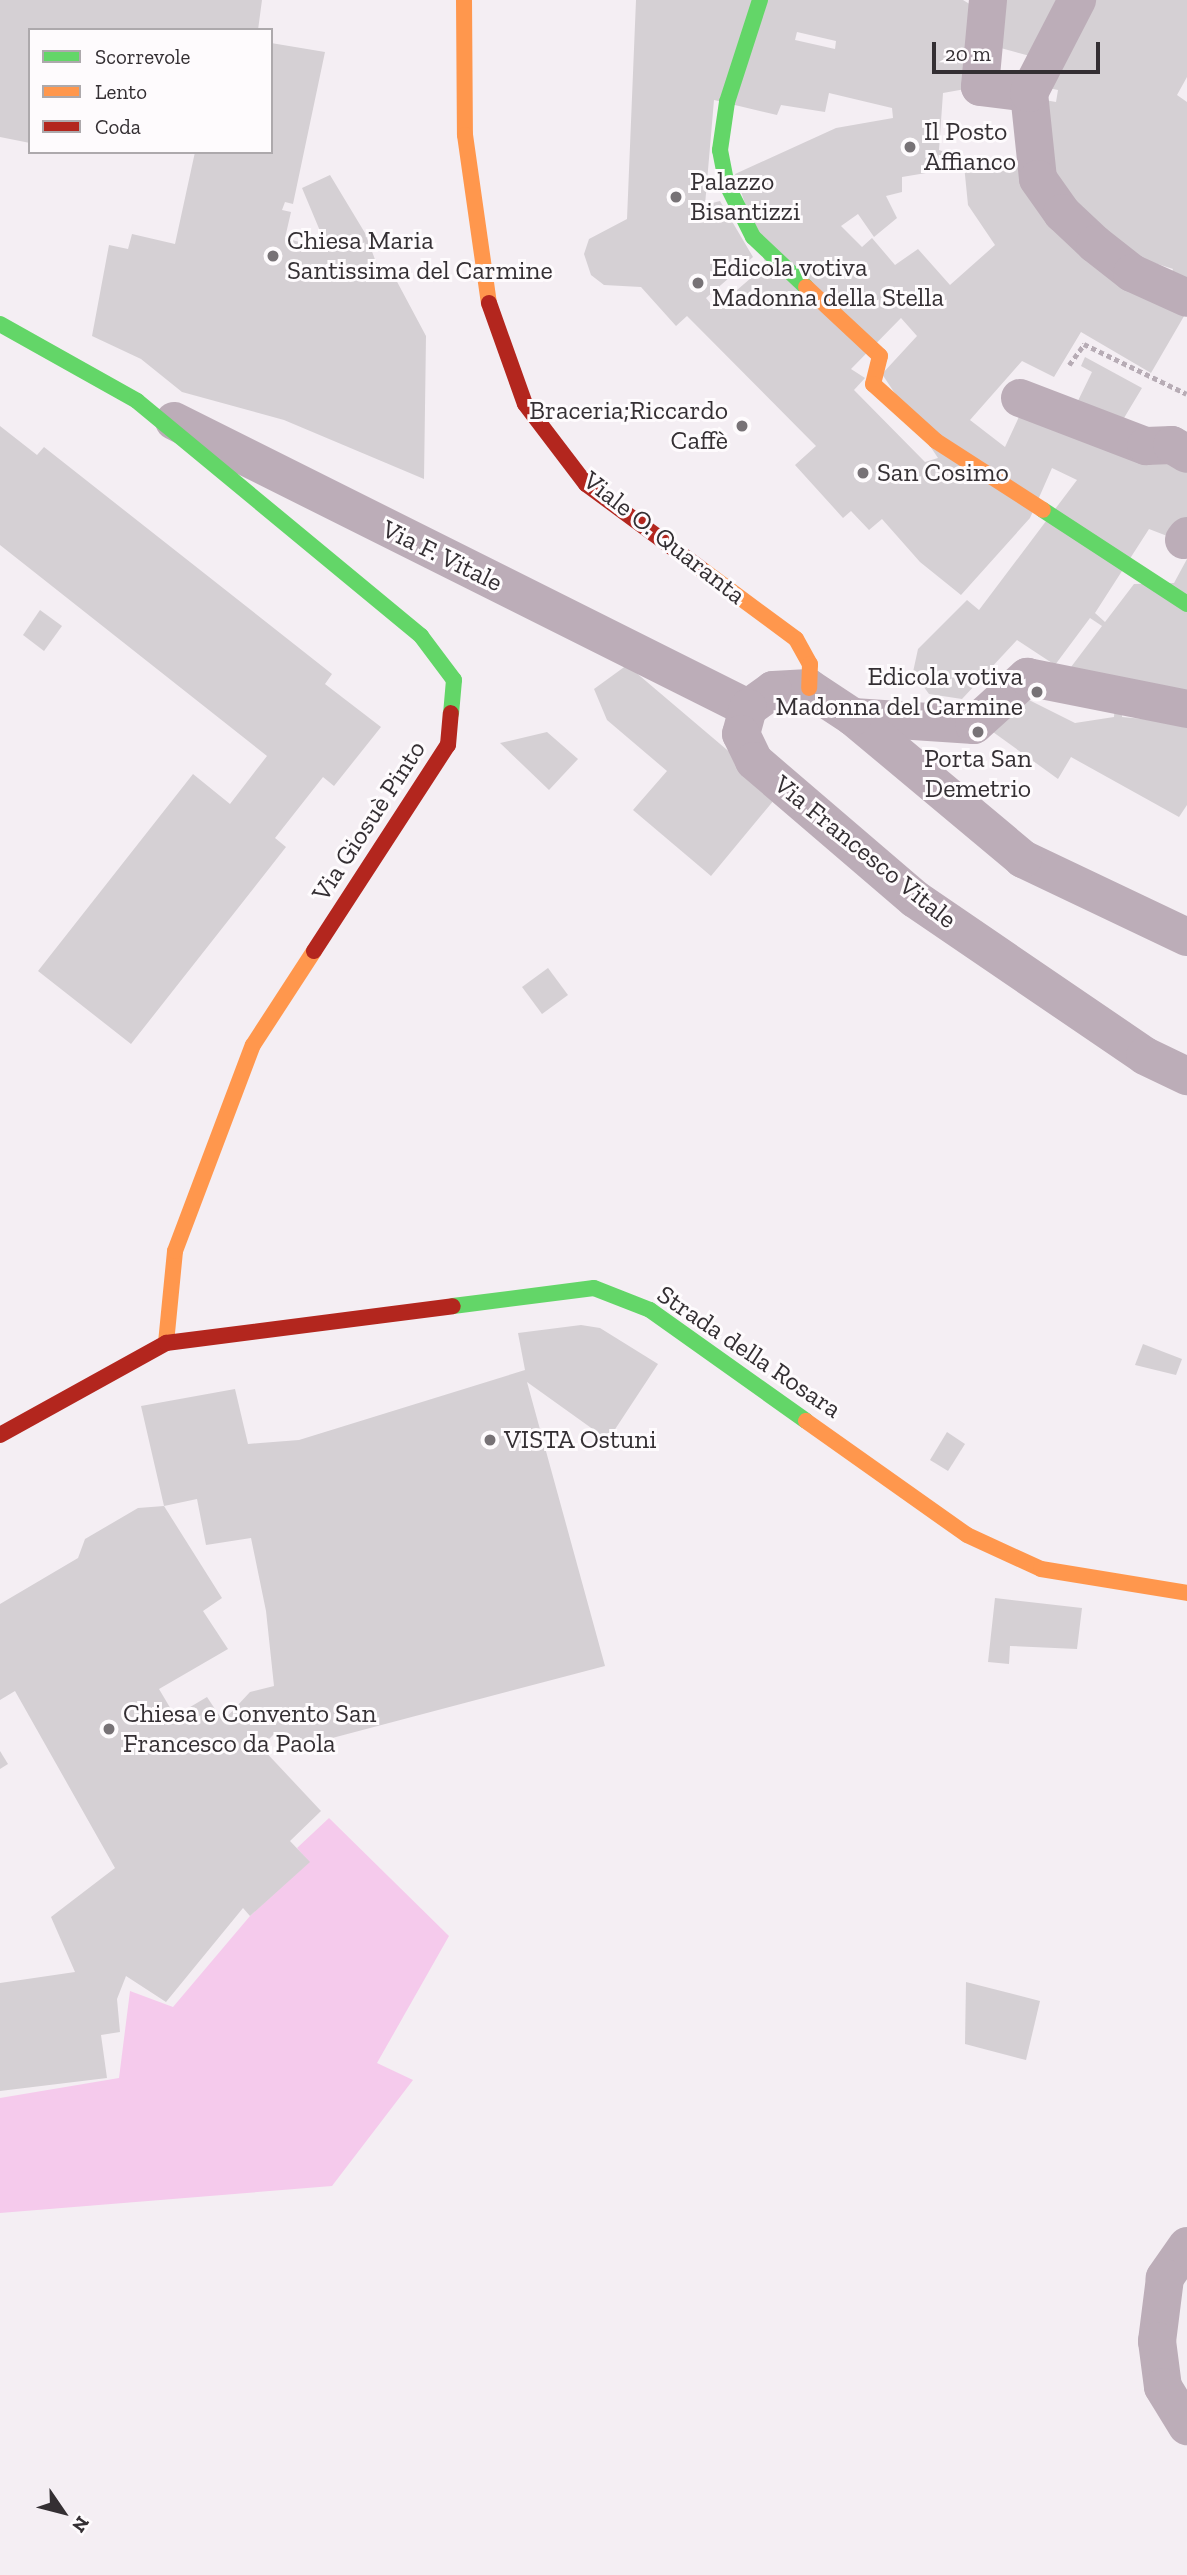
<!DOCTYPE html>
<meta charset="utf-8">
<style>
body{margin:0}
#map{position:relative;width:1187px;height:2575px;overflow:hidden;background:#f4eef3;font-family:"Zilla Slab",serif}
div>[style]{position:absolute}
.green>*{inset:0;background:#f5caec}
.building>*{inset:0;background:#d5d0d4}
.path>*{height:4.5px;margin-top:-2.25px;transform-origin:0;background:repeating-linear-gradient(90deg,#b7acb5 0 5px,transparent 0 8.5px)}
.street>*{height:38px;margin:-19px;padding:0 19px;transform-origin:19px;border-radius:19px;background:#bcadb8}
.fast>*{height:16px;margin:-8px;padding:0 8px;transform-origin:8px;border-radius:8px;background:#63d668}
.slow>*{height:16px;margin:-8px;padding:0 8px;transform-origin:8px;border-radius:8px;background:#ff974d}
.jam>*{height:16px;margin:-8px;padding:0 8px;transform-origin:8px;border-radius:8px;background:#b3261e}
.dots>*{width:19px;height:19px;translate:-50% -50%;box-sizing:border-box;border:4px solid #fefbfd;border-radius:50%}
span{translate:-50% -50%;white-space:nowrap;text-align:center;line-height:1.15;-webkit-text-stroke:6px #fefbfd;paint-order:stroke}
.poi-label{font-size:26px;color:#342f33}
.left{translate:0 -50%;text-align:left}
.right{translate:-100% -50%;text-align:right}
.street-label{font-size:26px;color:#342f33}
.legend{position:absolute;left:28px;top:28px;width:245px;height:126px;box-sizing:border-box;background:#fefbfd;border:2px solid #ada9ac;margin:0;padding:9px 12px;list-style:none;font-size:21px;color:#342f33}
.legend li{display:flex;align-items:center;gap:14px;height:35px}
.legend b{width:35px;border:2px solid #ada9ac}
.north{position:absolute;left:28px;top:2477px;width:70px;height:70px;-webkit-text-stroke:5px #fefbfd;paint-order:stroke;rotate:125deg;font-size:19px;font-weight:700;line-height:28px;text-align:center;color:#342f33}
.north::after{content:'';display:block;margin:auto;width:24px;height:32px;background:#342f33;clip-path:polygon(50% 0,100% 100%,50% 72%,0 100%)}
.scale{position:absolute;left:932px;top:42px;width:168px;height:32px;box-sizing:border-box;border:4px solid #342f33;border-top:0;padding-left:9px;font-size:21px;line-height:24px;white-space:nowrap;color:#342f33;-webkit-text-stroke:5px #fefbfd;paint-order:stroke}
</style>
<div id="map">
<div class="green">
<i style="clip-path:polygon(329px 1818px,449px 1936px,377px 2063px,413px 2080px,332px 2186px,0 2213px,0 2098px,119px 2078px,130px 1991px,173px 2007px,250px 1916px,309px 1862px,297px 1848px)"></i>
</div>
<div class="building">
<i style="clip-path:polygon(0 0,262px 0,258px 30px,30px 30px,30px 143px,0 137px)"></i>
<i style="clip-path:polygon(evenodd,636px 0,963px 0,981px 11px,996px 0,1187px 0,1187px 77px,1177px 95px,1187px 102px,1187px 287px,1169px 281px,1173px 269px,1133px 256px,1187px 311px,1151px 373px,1081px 332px,1054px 377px,1022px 361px,970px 420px,1005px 447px,1024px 406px,1187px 465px,1187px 521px,1175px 539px,1149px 529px,1095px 613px,1105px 622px,1134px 584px,1174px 583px,1187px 559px,1187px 691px,1124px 688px,1122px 717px,1187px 723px,1187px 805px,1179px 817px,1071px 757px,1058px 779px,993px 732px,1023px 697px,1075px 723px,1114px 717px,1116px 689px,1071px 667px,1102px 626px,1090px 618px,1055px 665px,1017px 640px,962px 699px,929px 694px,913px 672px,918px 649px,967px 600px,979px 610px,1077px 480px,1052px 468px,1030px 518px,961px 595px,920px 562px,882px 519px,869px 530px,851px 511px,843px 518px,795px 465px,816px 446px,687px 316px,676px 326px,641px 287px,604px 285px,591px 275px,584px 254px,589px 239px,627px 219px,636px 0,797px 32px,836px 41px,835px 49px,795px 40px,797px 32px,636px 0,997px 47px,1045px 60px,1039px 86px,1058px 90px,1056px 102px,1039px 99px,1021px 159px,964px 159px,939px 150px,943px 93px,971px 88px,997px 47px,636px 0,829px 93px,892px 108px,893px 118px,836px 128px,735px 174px,766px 265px,715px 309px,706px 298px,753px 257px,720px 201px,705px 205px,714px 100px,777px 115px,781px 105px,825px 112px,829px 93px,636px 0,939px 155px,964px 165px,968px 205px,995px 245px,950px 285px,918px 249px,895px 265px,872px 238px,862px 247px,841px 226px,858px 214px,874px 237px,897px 218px,886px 196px,902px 192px,902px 177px,938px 171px,939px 155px,636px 0,901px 318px,917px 336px,882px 374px,938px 458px,925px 462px,854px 390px,865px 378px,851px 369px,901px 318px)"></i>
<i style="clip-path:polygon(271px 43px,325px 52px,293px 204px,285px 202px,282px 210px,291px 212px,285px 238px,328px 250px,302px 188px,330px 175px,365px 233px,382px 278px,394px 276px,426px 336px,424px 479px,284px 420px,182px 392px,141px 359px,92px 336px,109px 245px,128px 249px,132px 234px,175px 244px,195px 152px,271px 152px)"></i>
<i style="clip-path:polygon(1085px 357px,1142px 388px,1118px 428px,1073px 411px,1092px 372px,1081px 366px)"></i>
<i style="clip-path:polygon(0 426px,37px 455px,44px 447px,332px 674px,325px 684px,381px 727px,334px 786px,323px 777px,275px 838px,286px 847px,131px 1044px,38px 971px,193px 774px,230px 804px,267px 756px,0 545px)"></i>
<i style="clip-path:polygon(40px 610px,62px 626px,44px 651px,23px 635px)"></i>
<i style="clip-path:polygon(627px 665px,779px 794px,711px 876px,633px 810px,667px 771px,607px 720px,594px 689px)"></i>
<i style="clip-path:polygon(547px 732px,578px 759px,549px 790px,500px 743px)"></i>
<i style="clip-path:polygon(548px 968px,568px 995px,542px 1014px,522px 987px)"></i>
<i style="clip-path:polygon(evenodd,581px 1325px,600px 1328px,658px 1364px,608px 1440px,527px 1382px,605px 1666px,302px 1746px,299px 1738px,289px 1745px,276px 1732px,261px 1747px,321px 1811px,290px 1841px,310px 1862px,250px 1916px,243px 1908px,166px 2002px,126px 1976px,117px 1999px,120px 2032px,101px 2035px,107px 2078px,0 2091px,0 1983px,75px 1972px,51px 1917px,115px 1868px,15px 1691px,0 1700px,0 1604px,78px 1558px,85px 1539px,138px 1508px,164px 1506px,141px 1406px,235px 1389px,248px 1444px,299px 1440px,525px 1370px,518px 1333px,581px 1325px,197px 1499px,206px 1545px,251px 1538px,266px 1611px,274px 1686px,250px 1692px,223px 1721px,207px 1697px,175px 1716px,159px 1689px,228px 1649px,203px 1611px,222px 1598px,164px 1506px,197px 1499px)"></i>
<i style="clip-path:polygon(1143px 1344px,1182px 1359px,1176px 1375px,1135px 1365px)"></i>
<i style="clip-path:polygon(947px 1432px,965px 1444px,948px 1471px,930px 1460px)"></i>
<i style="clip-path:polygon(995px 1598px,1082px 1608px,1077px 1649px,1010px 1646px,1009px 1664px,988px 1662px)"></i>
<i style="clip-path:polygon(0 1751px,8px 1764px,0 1769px)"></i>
<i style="clip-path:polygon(966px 1982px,1040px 2001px,1026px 2060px,965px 2044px)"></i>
</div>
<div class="path">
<i style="left:1069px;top:365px;width:26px;rotate:-54deg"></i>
<i style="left:1084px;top:344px;width:114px;rotate:25.9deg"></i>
</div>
<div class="street">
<i style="left:988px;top:0;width:87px;rotate:95.3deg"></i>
<i style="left:980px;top:87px;width:49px;rotate:7deg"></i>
<i style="left:1029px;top:93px;width:86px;rotate:84deg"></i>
<i style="left:1038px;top:179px;width:42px;rotate:54.8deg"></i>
<i style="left:1062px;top:213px;width:45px;rotate:43.2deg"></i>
<i style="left:1095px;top:244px;width:47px;rotate:38.1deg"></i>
<i style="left:1132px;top:273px;width:60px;rotate:24.4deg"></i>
<i style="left:1029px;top:93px;width:105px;rotate:-62.7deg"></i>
<i style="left:1020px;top:398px;width:135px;rotate:20.9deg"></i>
<i style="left:1146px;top:446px;width:26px;rotate:-2deg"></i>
<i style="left:1172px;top:445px;width:17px;rotate:31deg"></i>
<i style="left:174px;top:421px;width:642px;rotate:26.57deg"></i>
<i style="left:1184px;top:540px;width:5px;rotate:-53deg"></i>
<i style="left:853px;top:717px;width:121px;rotate:3.8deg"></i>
<i style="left:974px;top:725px;width:72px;rotate:-42.2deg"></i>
<i style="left:1027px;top:677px;width:163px;rotate:11.3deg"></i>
<i style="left:1187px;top:937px;width:182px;rotate:-154.6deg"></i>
<i style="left:1023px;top:859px;width:222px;rotate:-140.1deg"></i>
<i style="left:853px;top:717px;width:53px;rotate:-146.6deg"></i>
<i style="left:809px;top:688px;width:36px;rotate:177deg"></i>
<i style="left:773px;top:690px;width:31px;rotate:144deg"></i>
<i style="left:748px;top:708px;width:27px;rotate:105deg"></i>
<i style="left:741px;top:734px;width:30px;rotate:64deg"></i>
<i style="left:754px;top:761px;width:212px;rotate:40.6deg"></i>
<i style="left:915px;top:899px;width:278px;rotate:34.3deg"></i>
<i style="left:1145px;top:1056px;width:47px;rotate:25.5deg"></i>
<i style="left:1187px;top:2246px;width:39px;rotate:125deg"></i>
<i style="left:1165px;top:2278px;width:64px;rotate:97.2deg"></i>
<i style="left:1157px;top:2341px;width:46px;rotate:82.6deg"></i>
<i style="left:1163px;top:2387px;width:46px;rotate:58.4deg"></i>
</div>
<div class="fast">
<i style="left:760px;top:0;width:107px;rotate:107.9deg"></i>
<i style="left:727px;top:102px;width:49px;rotate:98.3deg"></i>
<i style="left:720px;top:150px;width:36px;rotate:79deg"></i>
<i style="left:727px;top:185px;width:58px;rotate:63.4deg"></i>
<i style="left:753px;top:237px;width:73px;rotate:43.3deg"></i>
<i style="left:0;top:324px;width:157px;rotate:29.3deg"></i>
<i style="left:137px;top:401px;width:369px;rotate:39.6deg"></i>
<i style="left:421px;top:636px;width:55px;rotate:53.1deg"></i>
<i style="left:454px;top:680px;width:33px;rotate:95deg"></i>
<i style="left:1043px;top:510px;width:172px;rotate:33.1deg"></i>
<i style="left:453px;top:1306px;width:142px;rotate:-7.3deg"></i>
<i style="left:594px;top:1288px;width:60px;rotate:21.4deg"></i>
<i style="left:650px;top:1310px;width:191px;rotate:35.4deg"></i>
</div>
<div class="slow">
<i style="left:464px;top:0;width:135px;rotate:89.6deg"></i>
<i style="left:465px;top:135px;width:170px;rotate:81.9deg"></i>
<i style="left:806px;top:287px;width:101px;rotate:43deg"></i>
<i style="left:880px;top:356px;width:29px;rotate:104deg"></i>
<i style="left:873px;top:384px;width:85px;rotate:42.1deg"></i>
<i style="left:936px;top:441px;width:127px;rotate:32.8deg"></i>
<i style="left:700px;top:568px;width:119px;rotate:36.5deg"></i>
<i style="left:796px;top:639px;width:29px;rotate:61deg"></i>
<i style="left:810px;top:664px;width:24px;rotate:92deg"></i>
<i style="left:166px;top:1343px;width:92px;rotate:-84.4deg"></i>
<i style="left:175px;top:1251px;width:220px;rotate:-69.3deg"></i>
<i style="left:253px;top:1045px;width:112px;rotate:-57deg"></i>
<i style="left:806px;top:1421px;width:197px;rotate:35.3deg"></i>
<i style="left:967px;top:1535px;width:81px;rotate:24.7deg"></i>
<i style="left:1041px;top:1569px;width:148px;rotate:9.3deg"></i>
</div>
<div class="jam">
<i style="left:489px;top:303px;width:107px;rotate:70.4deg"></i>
<i style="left:525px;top:404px;width:101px;rotate:52.7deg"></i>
<i style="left:586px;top:484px;width:142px;rotate:36.4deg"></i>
<i style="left:314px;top:951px;width:246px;rotate:-57deg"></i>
<i style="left:448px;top:745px;width:32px;rotate:-85deg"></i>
<i style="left:0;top:1435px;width:190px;rotate:-29deg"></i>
<i style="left:166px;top:1343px;width:289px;rotate:-7.3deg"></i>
</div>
<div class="dots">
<i style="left:910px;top:147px;background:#777276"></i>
<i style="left:676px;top:197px;background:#777276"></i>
<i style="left:273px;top:256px;background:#777276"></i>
<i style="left:698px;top:283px;background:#777276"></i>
<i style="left:742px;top:426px;background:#777276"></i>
<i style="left:863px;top:473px;background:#777276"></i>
<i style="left:1037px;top:692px;background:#777276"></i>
<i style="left:978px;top:732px;background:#777276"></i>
<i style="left:490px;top:1440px;background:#777276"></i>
<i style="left:109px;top:1729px;background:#777276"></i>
</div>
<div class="poi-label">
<span class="left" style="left:924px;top:147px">Il Posto<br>Affianco</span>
<span class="left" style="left:690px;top:197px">Palazzo<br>Bisantizzi</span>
<span class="left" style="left:287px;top:256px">Chiesa Maria<br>Santissima del Carmine</span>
<span class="left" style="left:712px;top:283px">Edicola votiva<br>Madonna della Stella</span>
<span class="right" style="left:728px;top:426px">Braceria;Riccardo<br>Caffè</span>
<span class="left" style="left:877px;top:473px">San Cosimo</span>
<span class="right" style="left:1023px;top:692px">Edicola votiva<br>Madonna del Carmine</span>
<span style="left:978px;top:774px">Porta San<br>Demetrio</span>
<span class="left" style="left:504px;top:1440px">VISTA Ostuni</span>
<span class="left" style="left:123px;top:1729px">Chiesa e Convento San<br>Francesco da Paola</span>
</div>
<div class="street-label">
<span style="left:664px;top:538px;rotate:38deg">Viale O. Quaranta</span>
<span style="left:442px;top:556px;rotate:26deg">Via F. Vitale</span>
<span style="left:369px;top:821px;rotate:-57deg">Via Giosuè Pinto</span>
<span style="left:865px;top:852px;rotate:39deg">Via Francesco Vitale</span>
<span style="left:749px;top:1352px;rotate:34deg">Strada della Rosara</span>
</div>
<ul class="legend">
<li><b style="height:9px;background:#63d668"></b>Scorrevole</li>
<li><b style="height:9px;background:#ff974d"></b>Lento</li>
<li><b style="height:9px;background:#b3261e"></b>Coda</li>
</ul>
<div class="north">N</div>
<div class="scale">20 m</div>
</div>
